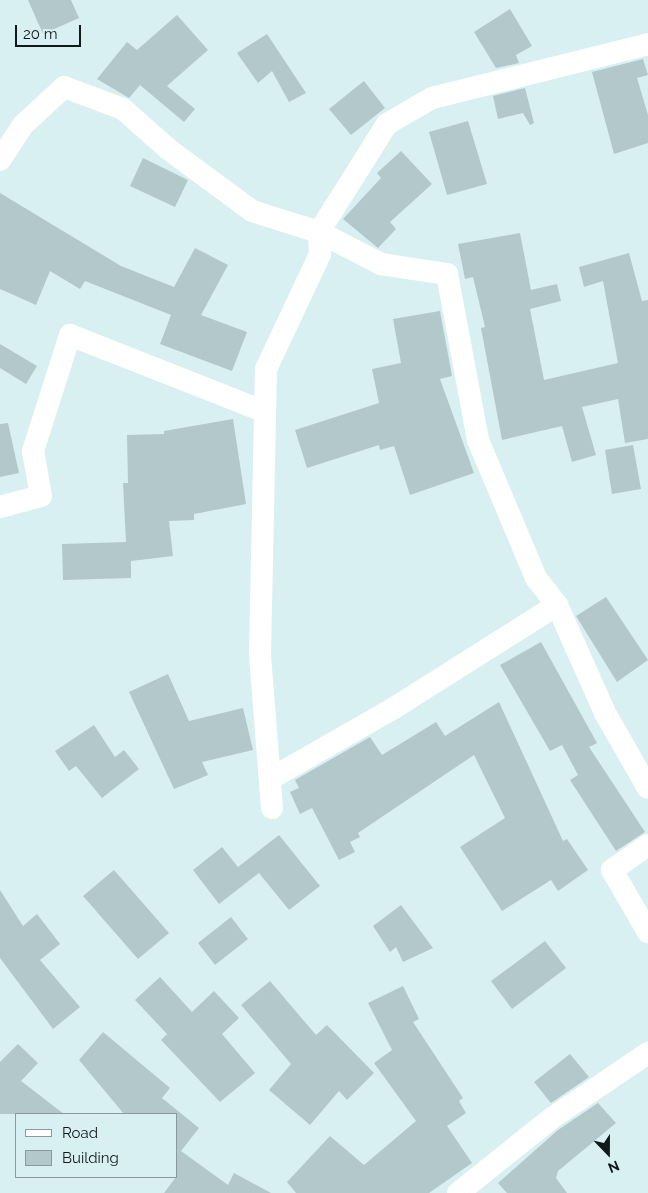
<!DOCTYPE html>
<style>
body{margin:0}
#map{position:relative;width:648px;height:1193px;overflow:hidden;background:#d9f0f3;font-family:Raleway,sans-serif}
div>[style]{position:absolute}
.building>*{inset:0;background:#b2c8cb}
.minor>*{height:22px;margin:-11px;padding:0 11px;transform-origin:11px;border-radius:11px;background:#fff}
span{translate:-50% -50%;white-space:nowrap;text-align:center;line-height:1.15;-webkit-text-stroke:5px #d9f0f3;paint-order:stroke}
.legend{position:absolute;left:15px;top:1113px;width:162px;height:65px;box-sizing:border-box;background:#d9f0f3;border:1px solid #899a9c;margin:0;padding:6px 9px;list-style:none;font-size:15px;color:#11191a}
.legend li{display:flex;align-items:center;gap:10px;height:25px}
.legend b{width:25px;border:1px solid #899a9c}
.north{position:absolute;left:583px;top:1128px;width:50px;height:50px;-webkit-text-stroke:4px #d9f0f3;paint-order:stroke;rotate:158deg;font-size:14px;font-weight:700;line-height:20px;text-align:center;color:#11191a}
.north::after{content:'';display:block;margin:auto;width:18px;height:22px;background:#11191a;clip-path:polygon(50% 0,100% 100%,50% 72%,0 100%)}
.scale{position:absolute;left:15px;top:25px;width:66px;height:22px;box-sizing:border-box;border:2px solid #11191a;border-top:0;padding-left:6px;font-size:15px;line-height:18px;white-space:nowrap;color:#11191a;-webkit-text-stroke:4px #d9f0f3;paint-order:stroke}
</style>
<div id="map">
<div class="building">
<i style="clip-path:polygon(28px 0,71px 0,79px 18px,43px 34px)"></i>
<i style="clip-path:polygon(510px 9px,532px 46px,516px 55px,519px 63px,496px 68px,474px 32px)"></i>
<i style="clip-path:polygon(177px 15px,208px 50px,167px 86px,195px 109px,184px 122px,140px 85px,129px 98px,97px 79px,127px 42px,137px 50px)"></i>
<i style="clip-path:polygon(267px 34px,306px 93px,289px 102px,272px 71px,258px 83px,237px 53px)"></i>
<i style="clip-path:polygon(643px 59px,648px 75px,637px 78px,648px 115px,648px 143px,614px 154px,592px 72px)"></i>
<i style="clip-path:polygon(364px 81px,385px 108px,351px 135px,329px 109px)"></i>
<i style="clip-path:polygon(525px 88px,534px 123px,530px 125px,523px 113px,498px 119px,493px 96px)"></i>
<i style="clip-path:polygon(468px 121px,487px 184px,447px 195px,429px 132px)"></i>
<i style="clip-path:polygon(401px 151px,432px 184px,390px 222px,396px 229px,378px 248px,343px 219px,381px 178px,377px 173px)"></i>
<i style="clip-path:polygon(143px 158px,188px 180px,175px 207px,130px 186px)"></i>
<i style="clip-path:polygon(0 193px,121px 266px,174px 287px,195px 248px,228px 265px,201px 315px,247px 332px,232px 371px,160px 344px,171px 315px,85px 281px,80px 289px,50px 271px,36px 305px,0 289px)"></i>
<i style="clip-path:polygon(520px 233px,531px 290px,557px 284px,561px 301px,530px 309px,544px 380px,618px 363px,603px 281px,584px 287px,579px 267px,629px 253px,642px 301px,648px 300px,648px 439px,625px 443px,618px 399px,582px 407px,596px 455px,572px 462px,562px 426px,502px 440px,481px 328px,485px 327px,473px 277px,465px 279px,458px 244px)"></i>
<i style="clip-path:polygon(440px 311px,452px 376px,440px 379px,474px 473px,410px 495px,394px 446px,380px 450px,379px 445px,307px 468px,295px 430px,379px 403px,372px 369px,401px 363px,393px 319px)"></i>
<i style="clip-path:polygon(0 344px,37px 366px,26px 384px,0 368px)"></i>
<i style="clip-path:polygon(233px 419px,246px 504px,194px 514px,194px 520px,169px 521px,173px 556px,131px 561px,131px 578px,63px 580px,62px 544px,126px 542px,123px 483px,128px 483px,127px 435px,164px 434px,164px 431px)"></i>
<i style="clip-path:polygon(8px 423px,19px 473px,0 477px,0 424px)"></i>
<i style="clip-path:polygon(633px 445px,641px 489px,612px 494px,605px 450px)"></i>
<i style="clip-path:polygon(606px 597px,648px 660px,617px 682px,576px 616px)"></i>
<i style="clip-path:polygon(541px 642px,597px 743px,589px 747px,645px 832px,616px 851px,570px 780px,578px 775px,562px 745px,550px 751px,500px 665px)"></i>
<i style="clip-path:polygon(168px 674px,189px 721px,243px 708px,253px 750px,202px 762px,208px 775px,174px 789px,129px 692px)"></i>
<i style="clip-path:polygon(499px 702px,563px 841px,567px 839px,588px 870px,558px 891px,551px 880px,502px 911px,460px 847px,505px 818px,474px 755px,358px 833px,360px 837px,350px 842px,355px 852px,339px 860px,312px 808px,300px 814px,290px 792px,299px 788px,295px 780px,370px 737px,382px 755px,436px 722px,445px 736px)"></i>
<i style="clip-path:polygon(94px 725px,115px 757px,124px 750px,139px 769px,102px 798px,76px 766px,69px 771px,55px 751px)"></i>
<i style="clip-path:polygon(279px 835px,320px 886px,289px 910px,259px 873px,219px 904px,193px 870px,222px 847px,238px 867px)"></i>
<i style="clip-path:polygon(114px 870px,169px 933px,138px 959px,83px 896px)"></i>
<i style="clip-path:polygon(0 890px,23px 926px,37px 914px,60px 944px,40px 960px,80px 1007px,53px 1029px,0 958px)"></i>
<i style="clip-path:polygon(401px 905px,433px 948px,403px 962px,396px 947px,390px 952px,373px 926px)"></i>
<i style="clip-path:polygon(231px 917px,248px 939px,215px 965px,198px 943px)"></i>
<i style="clip-path:polygon(545px 941px,566px 968px,512px 1009px,491px 981px)"></i>
<i style="clip-path:polygon(160px 977px,192px 1012px,214px 991px,239px 1018px,222px 1034px,255px 1073px,220px 1102px,161px 1040px,167px 1034px,135px 1000px)"></i>
<i style="clip-path:polygon(270px 981px,316px 1035px,327px 1025px,374px 1073px,347px 1100px,339px 1091px,310px 1125px,269px 1090px,291px 1064px,241px 1005px)"></i>
<i style="clip-path:polygon(403px 986px,419px 1019px,413px 1022px,463px 1098px,459px 1101px,466px 1113px,447px 1126px,472px 1163px,429px 1193px,296px 1193px,287px 1182px,330px 1136px,364px 1165px,416px 1121px,374px 1063px,392px 1050px,368px 1003px)"></i>
<i style="clip-path:polygon(103px 1032px,170px 1088px,162px 1098px,199px 1128px,181px 1151px,228px 1185px,234px 1173px,271px 1193px,164px 1193px,176px 1177px,176px 1114px,124px 1114px,79px 1060px)"></i>
<i style="clip-path:polygon(18px 1044px,38px 1063px,21px 1081px,64px 1114px,0 1114px,0 1062px)"></i>
<i style="clip-path:polygon(570px 1054px,589px 1077px,551px 1103px,534px 1082px)"></i>
<i style="clip-path:polygon(598px 1103px,616px 1123px,558px 1171px,556px 1178px,567px 1193px,507px 1193px,498px 1183px,558px 1130px)"></i>
</div>
<div class="minor">
<i style="left:0;top:160px;width:42px;rotate:-56.7deg"></i>
<i style="left:23px;top:125px;width:56px;rotate:-42.8deg"></i>
<i style="left:64px;top:87px;width:63px;rotate:20.4deg"></i>
<i style="left:123px;top:109px;width:60px;rotate:41.6deg"></i>
<i style="left:168px;top:149px;width:104px;rotate:36.4deg"></i>
<i style="left:252px;top:211px;width:70px;rotate:17.4deg"></i>
<i style="left:319px;top:232px;width:70px;rotate:27.3deg"></i>
<i style="left:381px;top:264px;width:67px;rotate:8.6deg"></i>
<i style="left:447px;top:274px;width:169px;rotate:79.4deg"></i>
<i style="left:478px;top:440px;width:150px;rotate:67.2deg"></i>
<i style="left:536px;top:578px;width:34px;rotate:52deg"></i>
<i style="left:0;top:507px;width:42px;rotate:-15deg"></i>
<i style="left:41px;top:496px;width:46px;rotate:-100.1deg"></i>
<i style="left:33px;top:451px;width:122px;rotate:-72.3deg"></i>
<i style="left:70px;top:335px;width:207px;rotate:21.5deg"></i>
<i style="left:270px;top:779px;width:143px;rotate:-29.8deg"></i>
<i style="left:394px;top:708px;width:193px;rotate:-32.3deg"></i>
<i style="left:557px;top:605px;width:118px;rotate:66deg"></i>
<i style="left:605px;top:713px;width:86px;rotate:60.2deg"></i>
<i style="left:272px;top:808px;width:153px;rotate:-94.5deg"></i>
<i style="left:260px;top:655px;width:286px;rotate:-88.8deg"></i>
<i style="left:266px;top:369px;width:127px;rotate:-64.8deg"></i>
<i style="left:320px;top:254px;width:22px;rotate:-93deg"></i>
<i style="left:319px;top:232px;width:128px;rotate:-57.8deg"></i>
<i style="left:387px;top:124px;width:52px;rotate:-30deg"></i>
<i style="left:432px;top:98px;width:223px;rotate:-14deg"></i>
<i style="left:648px;top:845px;width:44px;rotate:145.2deg"></i>
<i style="left:612px;top:870px;width:72px;rotate:59.9deg"></i>
<i style="left:458px;top:1193px;width:120px;rotate:-38.6deg"></i>
<i style="left:552px;top:1118px;width:116px;rotate:-34.1deg"></i>
</div>
<ul class="legend">
<li><b style="height:6px;background:#fff"></b>Road</li>
<li><b style="height:14px;background:#b2c8cb"></b>Building</li>
</ul>
<div class="north">N</div>
<div class="scale">20 m</div>
</div>
